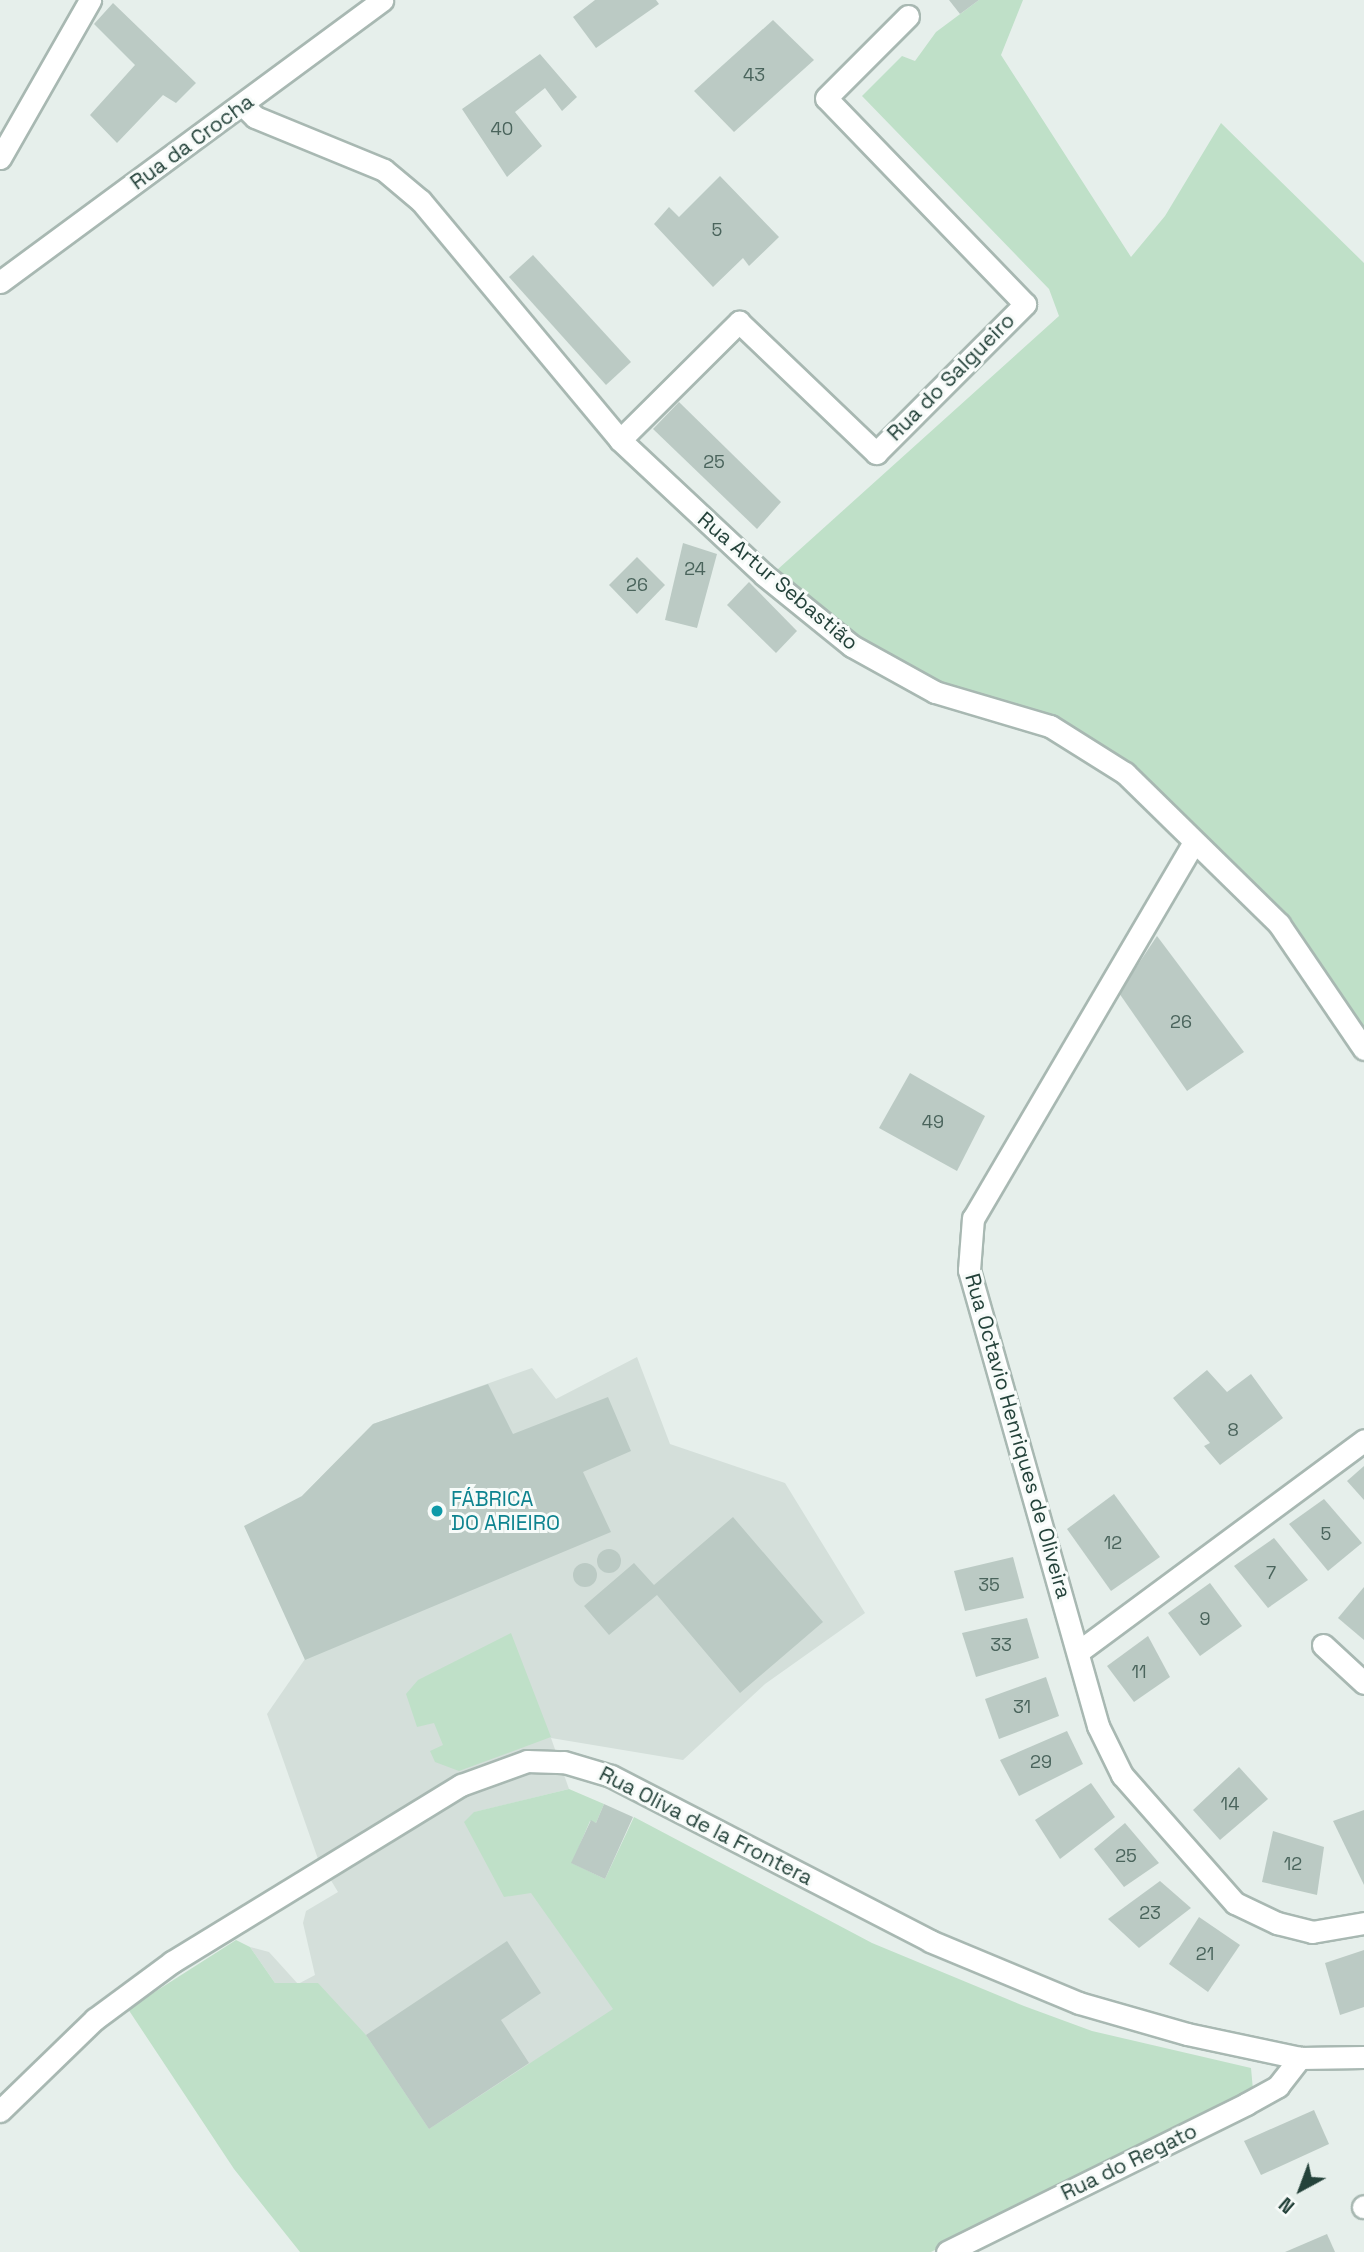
<!DOCTYPE html>
<meta charset="utf-8">
<style>
body{margin:0}
#map{position:relative;width:1364px;height:2252px;overflow:hidden;background:#e6efeb;font-family:"Space Grotesk",sans-serif}
div>[style]{position:absolute}
.built>*{inset:0;background:#d4dfda}
.green>*{inset:0;background:#bfe0c8}
.building>*{inset:0;background:#bbcac4}
.round{border-radius:50%}
.roads{filter:drop-shadow(2px 0 #a8b8b2) drop-shadow(-2px 0 #a8b8b2) drop-shadow(0 2px #a8b8b2) drop-shadow(0 -2px #a8b8b2)}
.minor>*{height:21px;margin:-10.5px;padding:0 10.5px;transform-origin:10.5px;border-radius:10.5px;background:#fff}
.tertiary>*{height:21px;margin:-10.5px;padding:0 10.5px;transform-origin:10.5px;border-radius:10.5px;background:#fff}
.secondary>*{height:21px;margin:-10.5px;padding:0 10.5px;transform-origin:10.5px;border-radius:10.5px;background:#fff}
.dots>*{width:19px;height:19px;translate:-50% -50%;box-sizing:border-box;border:4px solid #f7fbf9;border-radius:50%}
span{translate:-50% -50%;white-space:nowrap;text-align:center;line-height:1.15;-webkit-text-stroke:6px #f7fbf9;paint-order:stroke}
.number-label{font-size:18px;color:#4a645c}
.number-label span{-webkit-text-stroke-width:0}
.street-label{font-size:21px;color:#24423a}
.culture-label{font-size:21px;color:#0d838f}
.left{translate:0 -50%;text-align:left}
.north{position:absolute;left:1266px;top:2154px;width:70px;height:70px;-webkit-text-stroke:5px #f7fbf9;paint-order:stroke;rotate:221deg;font-size:19px;font-weight:700;line-height:28px;text-align:center;color:#24423a}
.north::after{content:'';display:block;margin:auto;width:24px;height:32px;background:#24423a;clip-path:polygon(50% 0,100% 100%,50% 72%,0 100%)}
</style>
<div id="map">
<div class="built">
<i style="clip-path:polygon(637px 1357px,670px 1444px,785px 1483px,865px 1613px,765px 1684px,683px 1760px,551px 1738px,569px 1789px,475px 1812px,677px 2074px,477px 2207px,275px 1983px,250px 1947px,269px 1952px,298px 1984px,315px 1975px,303px 1923px,306px 1911px,338px 1892px,318px 1859px,267px 1714px,305px 1659px,302px 1496px,373px 1424px,532px 1368px,556px 1399px)"></i>
</div>
<div class="green">
<i style="clip-path:polygon(979px 0,1023px 0,1001px 55px,1131px 257px,1165px 216px,1221px 123px,1364px 263px,1364px 1032px,1181px 816px,1126px 759px,1053px 718px,939px 681px,856px 638px,777px 570px,1059px 316px,1049px 289px,862px 96px,902px 56px,915px 61px,936px 32px)"></i>
<i style="clip-path:polygon(511px 1633px,551px 1737px,459px 1771px,435px 1762px,430px 1751px,443px 1745px,434px 1723px,417px 1727px,406px 1694px,418px 1680px)"></i>
<i style="clip-path:polygon(569px 1789px,604px 1804px,596px 1823px,590px 1821px,572px 1863px,605px 1879px,634px 1817px,872px 1943px,1024px 2006px,1092px 2031px,1251px 2068px,1253px 2090px,931px 2252px,300px 2252px,234px 2169px,128px 2009px,236px 1940px,250px 1947px,275px 1983px,318px 1983px,366px 2035px,429px 2129px,613px 2009px,531px 1893px,504px 1897px,464px 1822px,474px 1812px)"></i>
</div>
<div class="building">
<i style="clip-path:polygon(595px 0,656px 0,659px 4px,596px 48px,573px 17px)"></i>
<i style="clip-path:polygon(949px 0,979px 0,960px 14px)"></i>
<i style="clip-path:polygon(113px 3px,196px 83px,176px 103px,163px 95px,117px 143px,90px 115px,135px 65px,94px 24px)"></i>
<i style="clip-path:polygon(773px 20px,814px 60px,734px 132px,694px 91px)"></i>
<i style="clip-path:polygon(540px 54px,577px 97px,562px 111px,545px 88px,515px 112px,542px 146px,507px 177px,462px 109px)"></i>
<i style="clip-path:polygon(720px 176px,779px 237px,749px 266px,743px 258px,713px 287px,654px 224px,669px 207px,679px 217px)"></i>
<i style="clip-path:polygon(533px 255px,631px 362px,606px 385px,509px 277px)"></i>
<i style="clip-path:polygon(679px 402px,781px 502px,757px 529px,653px 429px)"></i>
<i style="clip-path:polygon(683px 543px,717px 554px,697px 628px,665px 620px)"></i>
<i style="clip-path:polygon(637px 557px,665px 585px,637px 614px,609px 585px)"></i>
<i style="clip-path:polygon(749px 582px,797px 631px,776px 653px,727px 605px)"></i>
<i style="clip-path:polygon(1157px 936px,1244px 1052px,1187px 1091px,1119px 993px)"></i>
<i style="clip-path:polygon(910px 1073px,985px 1116px,957px 1171px,879px 1128px)"></i>
<i style="clip-path:polygon(1207px 1370px,1227px 1392px,1251px 1374px,1283px 1418px,1220px 1465px,1204px 1446px,1210px 1443px,1173px 1398px)"></i>
<i style="clip-path:polygon(488px 1384px,513px 1434px,608px 1397px,631px 1451px,583px 1472px,611px 1532px,305px 1660px,244px 1526px,302px 1496px,373px 1424px)"></i>
<i style="clip-path:polygon(1364px 1466px,1364px 1500px,1347px 1481px)"></i>
<i style="clip-path:polygon(1114px 1494px,1160px 1557px,1111px 1591px,1067px 1529px)"></i>
<i style="clip-path:polygon(1324px 1499px,1362px 1543px,1328px 1571px,1289px 1524px)"></i>
<i style="clip-path:polygon(733px 1517px,823px 1622px,740px 1693px,657px 1595px,609px 1635px,584px 1606px,634px 1563px,654px 1585px)"></i>
<i style="clip-path:polygon(1274px 1538px,1308px 1580px,1268px 1608px,1234px 1566px)"></i>
<i class="round" style="left:597px;top:1549px;width:24px;height:24px"></i>
<i style="clip-path:polygon(1013px 1557px,1024px 1598px,965px 1611px,954px 1571px)"></i>
<i class="round" style="left:573px;top:1563px;width:24px;height:24px"></i>
<i style="clip-path:polygon(1210px 1583px,1242px 1626px,1200px 1656px,1168px 1613px)"></i>
<i style="clip-path:polygon(1364px 1587px,1364px 1640px,1338px 1618px)"></i>
<i style="clip-path:polygon(1027px 1618px,1039px 1658px,976px 1677px,962px 1633px)"></i>
<i style="clip-path:polygon(1148px 1636px,1170px 1677px,1134px 1702px,1107px 1666px)"></i>
<i style="clip-path:polygon(1046px 1677px,1059px 1716px,999px 1739px,985px 1699px)"></i>
<i style="clip-path:polygon(1067px 1731px,1083px 1764px,1019px 1796px,1000px 1760px)"></i>
<i style="clip-path:polygon(1239px 1767px,1268px 1799px,1220px 1840px,1193px 1810px)"></i>
<i style="clip-path:polygon(1091px 1783px,1115px 1817px,1060px 1859px,1035px 1820px)"></i>
<i style="clip-path:polygon(604px 1804px,633px 1817px,605px 1879px,571px 1863px,591px 1820px,596px 1823px)"></i>
<i style="clip-path:polygon(1364px 1810px,1364px 1885px,1333px 1821px)"></i>
<i style="clip-path:polygon(1125px 1823px,1159px 1863px,1124px 1887px,1094px 1849px)"></i>
<i style="clip-path:polygon(1273px 1831px,1324px 1847px,1317px 1895px,1262px 1882px)"></i>
<i style="clip-path:polygon(1160px 1881px,1191px 1908px,1139px 1948px,1108px 1919px)"></i>
<i style="clip-path:polygon(1199px 1917px,1240px 1945px,1208px 1992px,1169px 1964px)"></i>
<i style="clip-path:polygon(507px 1941px,541px 1993px,501px 2020px,529px 2063px,429px 2129px,366px 2035px)"></i>
<i style="clip-path:polygon(1364px 1950px,1364px 2007px,1340px 2015px,1325px 1963px)"></i>
<i style="clip-path:polygon(1314px 2110px,1329px 2144px,1261px 2175px,1244px 2141px)"></i>
<i style="clip-path:polygon(1327px 2234px,1335px 2252px,1285px 2252px)"></i>
</div>
<div class="roads">
<div class="minor">
<i style="left:243px;top:105px;width:17px;rotate:45deg"></i>
<i style="left:255px;top:117px;width:139px;rotate:22.3deg"></i>
<i style="left:384px;top:170px;width:48px;rotate:40deg"></i>
<i style="left:421px;top:201px;width:311px;rotate:50.2deg"></i>
<i style="left:620px;top:440px;width:196px;rotate:43.1deg"></i>
<i style="left:763px;top:574px;width:114px;rotate:39deg"></i>
<i style="left:852px;top:646px;width:95px;rotate:29deg"></i>
<i style="left:935px;top:692px;width:120px;rotate:16.5deg"></i>
<i style="left:1050px;top:726px;width:89px;rotate:32.1deg"></i>
<i style="left:1125px;top:773px;width:216px;rotate:44.4deg"></i>
<i style="left:1279px;top:924px;width:151px;rotate:55.8deg"></i>
<i style="left:0;top:158px;width:182px;rotate:-60.3deg"></i>
<i style="left:620px;top:440px;width:168px;rotate:-44.8deg"></i>
<i style="left:739px;top:322px;width:190px;rotate:43.7deg"></i>
<i style="left:876px;top:453px;width:211px;rotate:-45deg"></i>
<i style="left:1025px;top:304px;width:286px;rotate:-134deg"></i>
<i style="left:826px;top:98px;width:116px;rotate:-45deg"></i>
<i style="left:1194px;top:842px;width:436px;rotate:120.4deg"></i>
<i style="left:973px;top:1218px;width:52px;rotate:94.4deg"></i>
<i style="left:969px;top:1270px;width:474px;rotate:74.2deg"></i>
<i style="left:1098px;top:1726px;width:55px;rotate:63.9deg"></i>
<i style="left:1122px;top:1775px;width:171px;rotate:48.6deg"></i>
<i style="left:1235px;top:1903px;width:47px;rotate:25.5deg"></i>
<i style="left:1277px;top:1923px;width:36px;rotate:14deg"></i>
<i style="left:1312px;top:1932px;width:53px;rotate:-9.8deg"></i>
<i style="left:1323px;top:1645px;width:56px;rotate:42.8deg"></i>
<i style="left:1078px;top:1652px;width:356px;rotate:-36.5deg"></i>
<i style="left:1363px;top:2207px;width:1px;rotate:-45deg"></i>
<i style="left:947px;top:2252px;width:334px;rotate:-26.3deg"></i>
<i style="left:1246px;top:2104px;width:37px;rotate:-29deg"></i>
<i style="left:1278px;top:2086px;width:36px;rotate:-52deg"></i>
</div>
<div class="tertiary">
<i style="left:0;top:282px;width:475px;rotate:-36.4deg"></i>
</div>
<div class="secondary">
<i style="left:0;top:2111px;width:132px;rotate:-44.1deg"></i>
<i style="left:95px;top:2019px;width:96px;rotate:-36.5deg"></i>
<i style="left:172px;top:1962px;width:339px;rotate:-31.5deg"></i>
<i style="left:461px;top:1785px;width:70px;rotate:-20deg"></i>
<i style="left:527px;top:1761px;width:37px;rotate:2deg"></i>
<i style="left:564px;top:1762px;width:49px;rotate:16.6deg"></i>
<i style="left:611px;top:1776px;width:359px;rotate:27.3deg"></i>
<i style="left:930px;top:1941px;width:161px;rotate:22.6deg"></i>
<i style="left:1079px;top:2003px;width:112px;rotate:16deg"></i>
<i style="left:1187px;top:2034px;width:116px;rotate:12deg"></i>
<i style="left:1300px;top:2058px;width:64px;rotate:-0.9deg"></i>
</div>
</div>
<div class="dots">
<i style="left:437px;top:1511px;background:#0f9aa8"></i>
</div>
<div class="number-label">
<span style="left:754px;top:75px">43</span>
<span style="left:502px;top:129px">40</span>
<span style="left:717px;top:230px">5</span>
<span style="left:714px;top:462px">25</span>
<span style="left:695px;top:569px">24</span>
<span style="left:637px;top:585px">26</span>
<span style="left:1181px;top:1022px">26</span>
<span style="left:933px;top:1122px">49</span>
<span style="left:1233px;top:1430px">8</span>
<span style="left:1326px;top:1534px">5</span>
<span style="left:1113px;top:1543px">12</span>
<span style="left:1271px;top:1573px">7</span>
<span style="left:989px;top:1585px">35</span>
<span style="left:1205px;top:1619px">9</span>
<span style="left:1001px;top:1645px">33</span>
<span style="left:1139px;top:1672px">11</span>
<span style="left:1022px;top:1707px">31</span>
<span style="left:1041px;top:1762px">29</span>
<span style="left:1230px;top:1804px">14</span>
<span style="left:1126px;top:1856px">25</span>
<span style="left:1293px;top:1864px">12</span>
<span style="left:1150px;top:1913px">23</span>
<span style="left:1205px;top:1954px">21</span>
</div>
<div class="street-label">
<span style="left:192px;top:142px;rotate:-36deg">Rua da Crocha</span>
<span style="left:951px;top:377px;rotate:-45deg">Rua do Salgueiro</span>
<span style="left:778px;top:581px;rotate:40deg">Rua Artur Sebastião</span>
<span style="left:1018px;top:1436px;rotate:74deg">Rua Octavio Henriques de Oliveira</span>
<span style="left:706px;top:1826px;rotate:27deg">Rua Oliva de la Frontera</span>
<span style="left:1129px;top:2162px;rotate:-26deg">Rua do Regato</span>
</div>
<div class="culture-label">
<span class="left" style="left:451px;top:1511px">FÁBRICA<br>DO ARIEIRO</span>
</div>
<div class="north">N</div>
</div>
